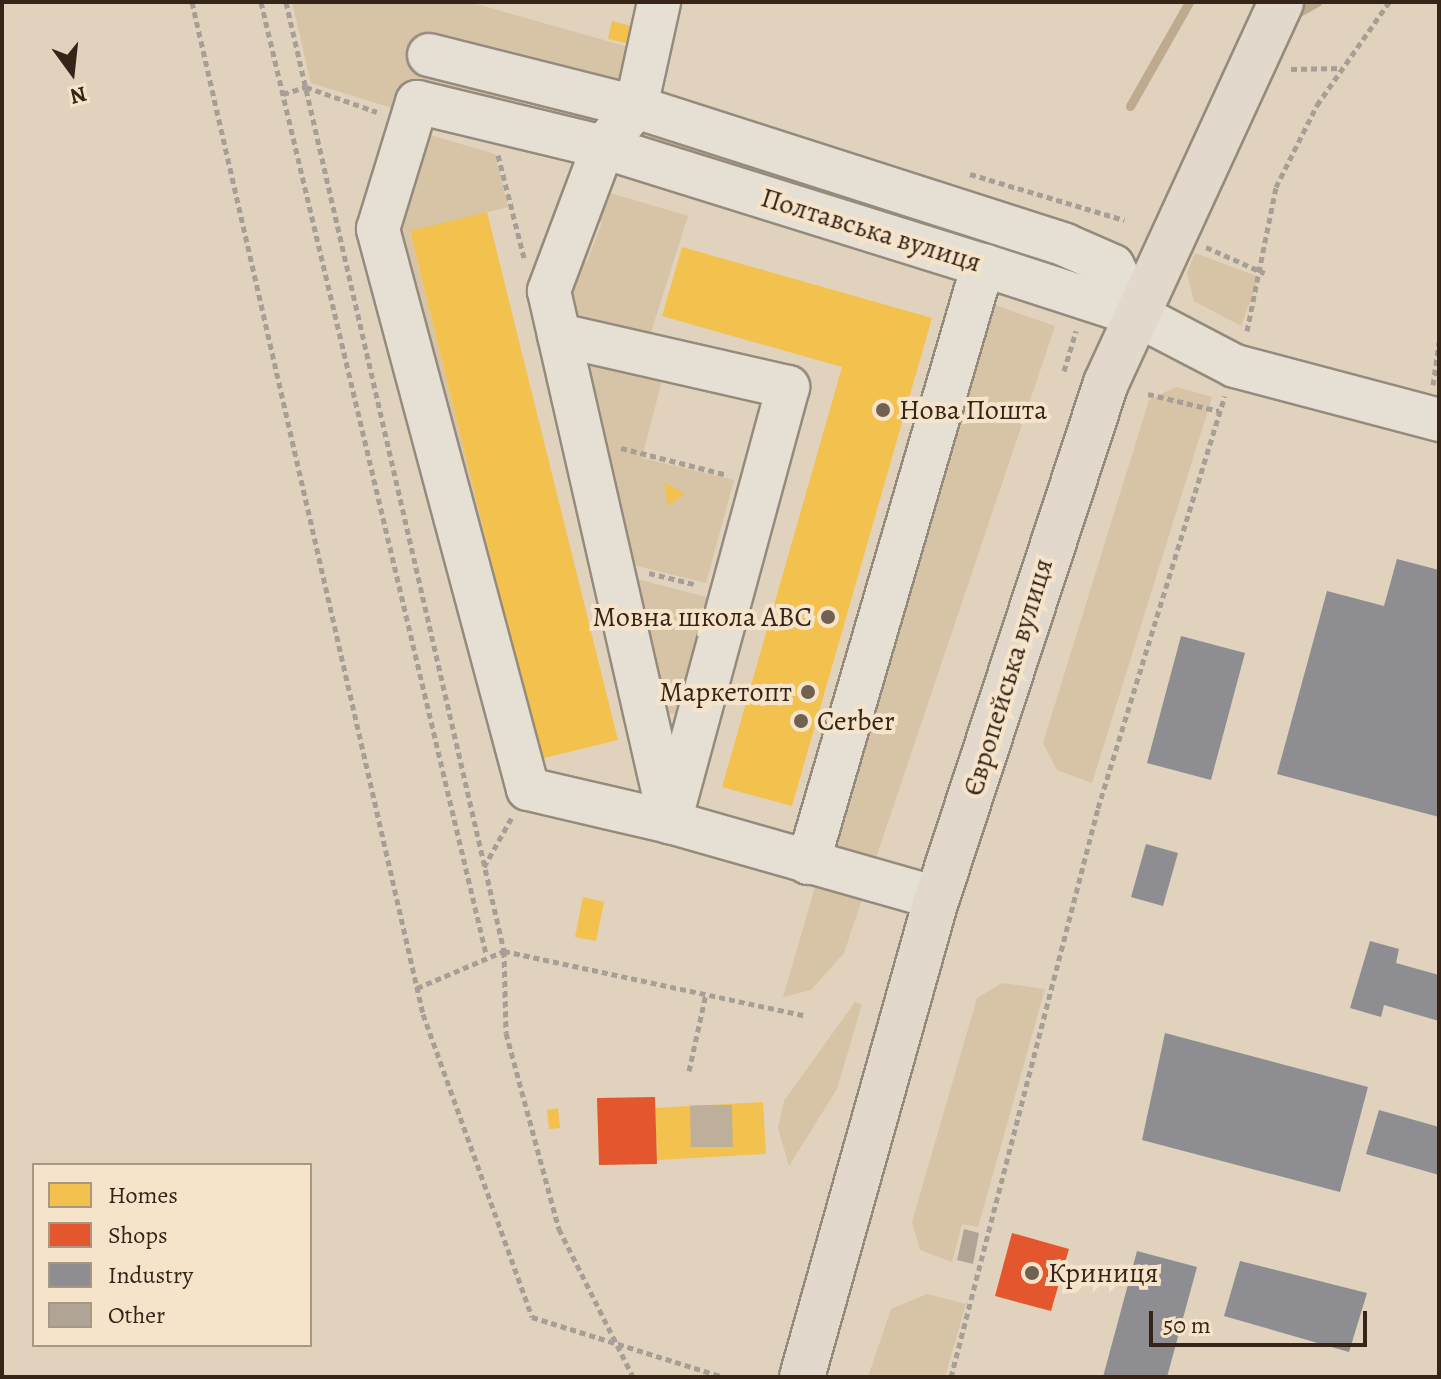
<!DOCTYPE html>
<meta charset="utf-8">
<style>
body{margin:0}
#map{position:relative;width:1441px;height:1379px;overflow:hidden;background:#e0d2bc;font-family:Alegreya,serif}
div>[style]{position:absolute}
.green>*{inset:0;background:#d7c3a6}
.homes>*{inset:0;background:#f2c14e}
.shops>*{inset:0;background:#e4572e}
.industry>*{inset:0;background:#8d8d92}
.stream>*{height:9px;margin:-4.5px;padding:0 4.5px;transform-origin:4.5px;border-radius:4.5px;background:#beaa8e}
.building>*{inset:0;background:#afa495}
.minor-tunnel>*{height:42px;margin-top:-21px;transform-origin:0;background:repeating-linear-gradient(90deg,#beaf9b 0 42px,transparent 0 63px)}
.path>*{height:5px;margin-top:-2.5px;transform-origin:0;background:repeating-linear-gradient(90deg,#a79f96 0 6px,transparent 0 10px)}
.roads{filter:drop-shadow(2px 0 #958b7d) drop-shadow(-2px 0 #958b7d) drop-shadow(0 2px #958b7d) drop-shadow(0 -2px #958b7d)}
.minor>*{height:42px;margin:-21px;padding:0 21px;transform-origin:21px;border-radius:21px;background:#e6dfd4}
.highway>*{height:44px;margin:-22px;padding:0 22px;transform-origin:22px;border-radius:22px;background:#e2d9cc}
.dots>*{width:22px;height:22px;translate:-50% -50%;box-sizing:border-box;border:4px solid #f5e4ca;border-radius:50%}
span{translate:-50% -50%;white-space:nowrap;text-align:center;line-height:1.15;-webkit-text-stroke:8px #f5e4ca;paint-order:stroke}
.street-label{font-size:28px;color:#372418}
.poi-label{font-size:28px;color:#372418}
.left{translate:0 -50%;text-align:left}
.right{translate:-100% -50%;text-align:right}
.frame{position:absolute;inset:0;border:4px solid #372418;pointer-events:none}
.legend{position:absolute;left:32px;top:1163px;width:280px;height:184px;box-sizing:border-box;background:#f5e4ca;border:2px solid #a99783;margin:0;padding:10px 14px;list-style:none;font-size:24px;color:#372418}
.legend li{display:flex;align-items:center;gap:16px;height:40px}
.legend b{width:40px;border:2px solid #a99783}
.north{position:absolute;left:32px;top:32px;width:80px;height:80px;-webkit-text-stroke:6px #f5e4ca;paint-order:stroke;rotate:165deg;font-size:22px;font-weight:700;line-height:32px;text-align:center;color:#372418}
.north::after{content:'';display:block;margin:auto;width:28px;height:36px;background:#372418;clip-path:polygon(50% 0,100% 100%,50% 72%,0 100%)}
.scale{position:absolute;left:1149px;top:1311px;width:218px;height:36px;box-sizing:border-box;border:4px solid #372418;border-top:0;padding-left:10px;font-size:24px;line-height:28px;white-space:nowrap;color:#372418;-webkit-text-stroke:6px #f5e4ca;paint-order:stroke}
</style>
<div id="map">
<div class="green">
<i style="clip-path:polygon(292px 2px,469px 2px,639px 50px,623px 88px,428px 33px,418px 68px,551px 113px,548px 119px,405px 112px,311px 83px)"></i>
<i style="clip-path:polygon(637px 125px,1054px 256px,1046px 278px,637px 145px)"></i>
<i style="clip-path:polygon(413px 130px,495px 154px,508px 207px,410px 232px,540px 759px,385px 228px)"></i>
<i style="clip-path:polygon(600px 190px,688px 216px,647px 345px,577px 323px,568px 287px,576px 260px,587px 262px,602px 222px,589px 217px)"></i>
<i style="clip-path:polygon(1195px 253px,1259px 277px,1241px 326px,1194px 301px,1187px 273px)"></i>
<i style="clip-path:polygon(986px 302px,1055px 326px,844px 953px,811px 990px,783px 997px)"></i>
<i style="clip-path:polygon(575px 356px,662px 380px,642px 458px,734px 480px,706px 583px,633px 565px)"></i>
<i style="clip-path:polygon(1176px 387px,1212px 397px,1092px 783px,1057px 770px,1043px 743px,1149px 400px)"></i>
<i style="clip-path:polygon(633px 578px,710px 598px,681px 714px,666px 713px)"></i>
<i style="clip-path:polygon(1002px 983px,1045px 989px,978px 1227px,962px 1224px,952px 1262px,920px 1250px,912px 1222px,977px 998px)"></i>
<i style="clip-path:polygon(855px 1002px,862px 1004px,837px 1089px,789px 1166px,778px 1128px,784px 1101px)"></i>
<i style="clip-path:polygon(927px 1294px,966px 1304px,945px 1377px,868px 1377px,891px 1309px)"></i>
</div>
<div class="homes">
<i style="clip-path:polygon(612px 21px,631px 26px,626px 43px,608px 39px)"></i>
<i style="clip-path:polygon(487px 212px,618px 740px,540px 759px,410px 231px)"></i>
<i style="clip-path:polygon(682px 247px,932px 318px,792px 806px,722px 787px,842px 367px,662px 316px)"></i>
<i style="clip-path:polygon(664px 482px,685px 494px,668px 506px)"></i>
<i style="clip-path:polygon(583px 897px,604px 902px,596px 941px,575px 937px)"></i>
<i style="clip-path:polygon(763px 1102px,766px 1154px,657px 1160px,655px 1108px)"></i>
<i style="clip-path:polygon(558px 1108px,560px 1128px,549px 1129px,547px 1110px)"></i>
</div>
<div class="shops">
<i style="clip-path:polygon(655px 1097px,657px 1164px,599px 1165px,597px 1098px)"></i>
<i style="clip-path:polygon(1012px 1233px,1069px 1249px,1051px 1311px,995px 1296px)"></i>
</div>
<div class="industry">
<i style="clip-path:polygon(1397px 559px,1439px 570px,1439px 817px,1277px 774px,1327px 591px,1384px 606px)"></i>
<i style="clip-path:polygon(1181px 636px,1245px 653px,1211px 780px,1147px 763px)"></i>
<i style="clip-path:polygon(1146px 844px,1178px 853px,1163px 906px,1131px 897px)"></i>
<i style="clip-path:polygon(1370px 941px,1399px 949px,1396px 963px,1439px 975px,1439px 1021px,1384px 1005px,1381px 1017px,1350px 1008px)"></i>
<i style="clip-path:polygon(1165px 1033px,1368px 1087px,1340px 1192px,1142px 1140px)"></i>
<i style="clip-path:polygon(1379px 1110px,1439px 1127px,1439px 1175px,1366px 1154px)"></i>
<i style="clip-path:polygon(1137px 1251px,1197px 1267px,1167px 1377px,1103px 1377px)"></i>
<i style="clip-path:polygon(1240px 1261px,1367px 1293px,1349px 1352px,1224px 1316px)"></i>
</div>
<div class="stream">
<i style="left:1299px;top:12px;width:21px;rotate:-29deg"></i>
<i style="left:1130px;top:106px;width:120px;rotate:-60.4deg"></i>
</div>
<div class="building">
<i style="clip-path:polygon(964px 1229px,979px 1233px,973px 1264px,957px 1260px)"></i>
</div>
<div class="minor-tunnel">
<i style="left:711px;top:1105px;width:52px;rotate:88.9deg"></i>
</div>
<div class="path">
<i style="left:192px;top:2px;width:1038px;rotate:77.14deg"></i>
<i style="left:423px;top:1014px;width:322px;rotate:70.2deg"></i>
<i style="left:532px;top:1317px;width:201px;rotate:17.4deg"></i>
<i style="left:261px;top:2px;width:978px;rotate:76.7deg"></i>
<i style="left:286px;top:2px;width:974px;rotate:77.06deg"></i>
<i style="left:504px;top:951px;width:82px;rotate:88.6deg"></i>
<i style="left:506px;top:1033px;width:203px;rotate:74.9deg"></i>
<i style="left:559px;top:1229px;width:165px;rotate:63.4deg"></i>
<i style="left:1291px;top:69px;width:50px;rotate:-1.1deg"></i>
<i style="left:283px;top:94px;width:24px;rotate:-17deg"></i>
<i style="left:306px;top:87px;width:75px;rotate:19.4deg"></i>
<i style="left:498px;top:155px;width:106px;rotate:75.8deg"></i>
<i style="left:970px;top:174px;width:161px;rotate:16.6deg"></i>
<i style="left:1206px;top:247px;width:64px;rotate:24.1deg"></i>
<i style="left:1247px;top:331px;width:147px;rotate:-78.6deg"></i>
<i style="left:1276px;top:187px;width:92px;rotate:-63.4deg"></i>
<i style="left:1317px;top:105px;width:126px;rotate:-55deg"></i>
<i style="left:1064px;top:371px;width:42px;rotate:-73.3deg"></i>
<i style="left:1433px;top:385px;width:43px;rotate:-82.1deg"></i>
<i style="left:1148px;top:394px;width:73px;rotate:13.5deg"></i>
<i style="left:621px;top:448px;width:110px;rotate:14.2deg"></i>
<i style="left:649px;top:573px;width:50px;rotate:13.8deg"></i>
<i style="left:484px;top:867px;width:57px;rotate:-60.8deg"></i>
<i style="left:417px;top:988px;width:95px;rotate:-23deg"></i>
<i style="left:504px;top:951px;width:309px;rotate:12.1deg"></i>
<i style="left:689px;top:1071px;width:79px;rotate:-77.6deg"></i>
<i style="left:951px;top:1377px;width:588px;rotate:-75.51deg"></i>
<i style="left:1098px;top:808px;width:431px;rotate:-72.9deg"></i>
</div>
<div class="roads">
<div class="minor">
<i style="left:429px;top:55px;width:213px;rotate:14.1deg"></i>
<i style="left:636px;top:107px;width:451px;rotate:17.8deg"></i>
<i style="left:1065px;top:245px;width:52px;rotate:23.6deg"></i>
<i style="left:1113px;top:266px;width:55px;rotate:63.9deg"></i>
<i style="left:636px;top:107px;width:52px;rotate:129.5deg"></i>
<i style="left:603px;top:147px;width:154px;rotate:110.6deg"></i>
<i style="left:549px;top:291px;width:545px;rotate:77.16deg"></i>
<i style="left:670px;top:822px;width:146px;rotate:-166.9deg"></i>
<i style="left:528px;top:789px;width:580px;rotate:-105deg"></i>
<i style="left:378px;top:229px;width:133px;rotate:-72.9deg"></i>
<i style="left:417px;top:102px;width:191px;rotate:13.6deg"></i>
<i style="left:603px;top:147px;width:398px;rotate:17.3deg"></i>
<i style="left:983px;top:265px;width:162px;rotate:18deg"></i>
<i style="left:1137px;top:315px;width:110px;rotate:27.5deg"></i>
<i style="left:1235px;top:366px;width:211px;rotate:14.8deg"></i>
<i style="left:636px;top:107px;width:107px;rotate:-77.6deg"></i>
<i style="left:559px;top:335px;width:235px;rotate:12.8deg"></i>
<i style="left:788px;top:387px;width:451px;rotate:105.2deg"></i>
<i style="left:670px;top:822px;width:278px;rotate:15.9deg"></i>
<i style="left:808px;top:863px;width:623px;rotate:-73.69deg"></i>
</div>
<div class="highway">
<i style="left:802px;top:1377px;width:498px;rotate:-74.3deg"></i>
<i style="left:937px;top:898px;width:542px;rotate:-71.83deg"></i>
<i style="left:1106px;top:383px;width:419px;rotate:-65.3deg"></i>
</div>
</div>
<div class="dots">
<i style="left:883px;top:410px;background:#726151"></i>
<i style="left:828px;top:617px;background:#726151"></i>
<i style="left:808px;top:692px;background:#726151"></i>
<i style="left:801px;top:721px;background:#726151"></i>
<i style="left:1032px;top:1273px;background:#726151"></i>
</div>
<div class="street-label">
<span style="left:871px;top:230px;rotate:17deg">Полтавська вулиця</span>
<span style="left:1008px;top:677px;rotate:-73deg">Європейська вулиця</span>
</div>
<div class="poi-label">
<span class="left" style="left:899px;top:410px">Нова Пошта</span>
<span class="right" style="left:812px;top:617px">Мовна школа ABC</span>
<span class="right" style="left:792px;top:692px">Маркетопт</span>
<span class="left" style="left:817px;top:721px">Cerber</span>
<span class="left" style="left:1048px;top:1273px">Криниця</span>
</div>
<div class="frame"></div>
<ul class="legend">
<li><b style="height:22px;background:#f2c14e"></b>Homes</li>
<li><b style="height:22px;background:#e4572e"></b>Shops</li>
<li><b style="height:22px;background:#8d8d92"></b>Industry</li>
<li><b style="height:22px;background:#afa495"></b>Other</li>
</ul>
<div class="north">N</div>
<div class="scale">50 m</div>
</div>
